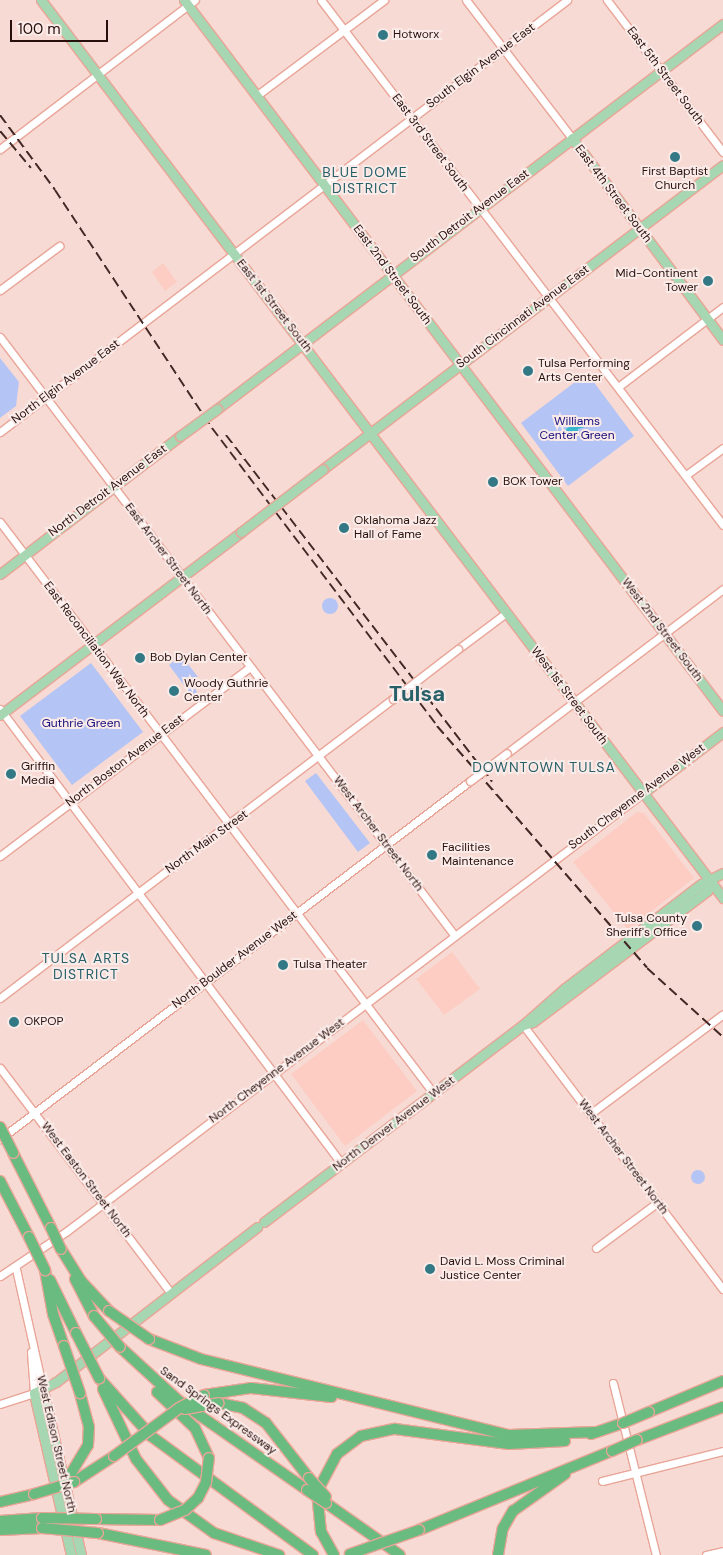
<!DOCTYPE html>
<style>
body{margin:0}
#map{position:relative;width:723px;height:1555px;overflow:hidden;background:#f7dad4;font-family:"DM Sans",sans-serif}
div>[style]{position:absolute}
.built>*{inset:0;background:#fdcdc4}
.green>*{inset:0;background:#b4c4f5}
.round{border-radius:50%}
.water>*{inset:0;background:#37b8cd}
.roads{filter:drop-shadow(1px 0 #e9a598) drop-shadow(-1px 0 #e9a598) drop-shadow(0 1px #e9a598) drop-shadow(0 -1px #e9a598)}
.minor>*{height:7px;margin:-3.5px;padding:0 3.5px;transform-origin:3.5px;border-radius:3.5px;background:#fff}
.major>*{height:9px;margin:-4.5px;padding:0 4.5px;transform-origin:4.5px;border-radius:4.5px;background:#a6d6b2}
.highway>*{height:10px;margin:-5px;padding:0 5px;transform-origin:5px;border-radius:5px;background:#6abb7f}
.rail>*{height:2px;margin-top:-1px;transform-origin:0;background:repeating-linear-gradient(90deg,#412824 0 10px,transparent 0 15px)}
.bridges{filter:drop-shadow(1px 0 #e9a598) drop-shadow(-1px 0 #e9a598) drop-shadow(0 1px #e9a598) drop-shadow(0 -1px #e9a598)}
.minor-bridge>*{height:7px;margin:-3.5px;padding:0 3.5px;transform-origin:3.5px;border-radius:3.5px;background:#fff}
.major-bridge>*{height:9px;margin:-4.5px;padding:0 4.5px;transform-origin:4.5px;border-radius:4.5px;background:#a6d6b2}
.highway-bridge>*{height:10px;margin:-5px;padding:0 5px;transform-origin:5px;border-radius:5px;background:#6abb7f}
.dots>*{width:14px;height:14px;translate:-50% -50%;box-sizing:border-box;border:2px solid #faebe8;border-radius:50%}
span{translate:-50% -50%;white-space:nowrap;text-align:center;line-height:1.15;-webkit-text-stroke:4px #faebe8;paint-order:stroke}
.poi-label{font-size:12px;color:#28100c}
.left{translate:0 -50%;text-align:left}
.right{translate:-100% -50%;text-align:right}
.street-label{font-size:12px;color:#28100c}
.park-label{font-size:12px;color:#150e7d}
.neighbourhood-label{font-size:14px;color:#28606a;letter-spacing:1px}
.town-label{font-size:22px;color:#28606a;font-weight:700}
.scale{position:absolute;left:10px;top:20px;width:98px;height:22px;box-sizing:border-box;border:2px solid #28100c;border-top:0;padding-left:6px;font-size:15px;line-height:18px;white-space:nowrap;color:#28100c;-webkit-text-stroke:4px #faebe8;paint-order:stroke}
</style>
<div id="map">
<div class="built">
<i style="clip-path:polygon(163px 263px,177px 282px,165px 291px,152px 272px)"></i>
<i style="clip-path:polygon(637px 812px,644px 813px,694px 878px,628px 930px,573px 862px)"></i>
<i style="clip-path:polygon(452px 952px,480px 989px,444px 1015px,416px 979px)"></i>
<i style="clip-path:polygon(363px 1020px,417px 1091px,345px 1146px,291px 1074px)"></i>
</div>
<div class="green">
<i style="clip-path:polygon(0 358px,19px 382px,16px 406px,0 418px)"></i>
<i style="clip-path:polygon(587px 373px,634px 436px,568px 486px,521px 423px)"></i>
<i class="round" style="left:322px;top:598px;width:16px;height:16px"></i>
<i style="clip-path:polygon(181px 655px,198px 677px,191px 682px,197px 692px,192px 696px,169px 665px)"></i>
<i style="clip-path:polygon(91px 663px,143px 732px,72px 785px,20px 716px)"></i>
<i style="clip-path:polygon(316px 773px,370px 843px,358px 852px,305px 781px)"></i>
<i class="round" style="left:691px;top:1170px;width:14px;height:14px"></i>
</div>
<div class="water">
<i style="clip-path:polygon(582px 420px,592px 425px,578px 429px,577px 436px,569px 438px,564px 430px)"></i>
</div>
<div class="roads">
<div class="minor">
<i style="left:321px;top:0;width:661px;rotate:52.56deg"></i>
<i style="left:466px;top:0;width:174px;rotate:52.5deg"></i>
<i style="left:607px;top:0;width:191px;rotate:52.7deg"></i>
<i style="left:256px;top:96px;width:160px;rotate:-36.9deg"></i>
<i style="left:0;top:149px;width:245px;rotate:-37.4deg"></i>
<i style="left:0;top:290px;width:74px;rotate:-36.7deg"></i>
<i style="left:0;top:337px;width:752px;rotate:52.78deg"></i>
<i style="left:618px;top:387px;width:132px;rotate:-37.3deg"></i>
<i style="left:0;top:432px;width:713px;rotate:-37.3deg"></i>
<i style="left:686px;top:475px;width:46px;rotate:-36.1deg"></i>
<i style="left:0;top:522px;width:718px;rotate:52.81deg"></i>
<i style="left:458px;top:649px;width:60px;rotate:-36.9deg"></i>
<i style="left:0;top:709px;width:568px;rotate:53.09deg"></i>
<i style="left:507px;top:753px;width:271px;rotate:-37.2deg"></i>
<i style="left:0;top:856px;width:313px;rotate:-37.1deg"></i>
<i style="left:0;top:998px;width:494px;rotate:-37.3deg"></i>
<i style="left:523px;top:1025px;width:331px;rotate:52.9deg"></i>
<i style="left:0;top:1068px;width:283px;rotate:52.8deg"></i>
<i style="left:590px;top:1114px;width:166px;rotate:-36.9deg"></i>
<i style="left:0;top:1139px;width:591px;rotate:-37.3deg"></i>
<i style="left:596px;top:1248px;width:77px;rotate:-36.6deg"></i>
<i style="left:16px;top:1269px;width:124px;rotate:77.4deg"></i>
<i style="left:0;top:1276px;width:81px;rotate:-33.9deg"></i>
<i style="left:67px;top:1231px;width:724px;rotate:-37.25deg"></i>
<i style="left:613px;top:1383px;width:177px;rotate:76deg"></i>
<i style="left:0;top:1404px;width:36px;rotate:-18deg"></i>
<i style="left:34px;top:1393px;width:41px;rotate:-94.2deg"></i>
<i style="left:602px;top:1481px;width:125px;rotate:-13.9deg"></i>
<i style="left:706px;top:1555px;width:17px;rotate:-13deg"></i>
</div>
<div class="major">
<i style="left:41px;top:0;width:1128px;rotate:52.78deg"></i>
<i style="left:184px;top:0;width:892px;rotate:52.83deg"></i>
<i style="left:572px;top:138px;width:252px;rotate:53.2deg"></i>
<i style="left:217px;top:409px;width:636px;rotate:-37.27deg"></i>
<i style="left:323px;top:469px;width:502px;rotate:-37.23deg"></i>
<i style="left:0;top:574px;width:227px;rotate:-37.5deg"></i>
<i style="left:0;top:715px;width:303px;rotate:-37.2deg"></i>
<i style="left:643px;top:793px;width:101px;rotate:-37.3deg"></i>
<i style="left:523px;top:1025px;width:10px;rotate:-17deg"></i>
<i style="left:533px;top:1022px;width:218px;rotate:-37deg"></i>
<i style="left:707px;top:891px;width:10px;rotate:-66deg"></i>
<i style="left:264px;top:1222px;width:325px;rotate:-37.3deg"></i>
<i style="left:523px;top:1025px;width:56px;rotate:-41.4deg"></i>
<i style="left:565px;top:988px;width:171px;rotate:-37.4deg"></i>
<i style="left:701px;top:884px;width:25px;rotate:-27deg"></i>
<i style="left:43px;top:1390px;width:169px;rotate:77deg"></i>
<i style="left:71px;top:1555px;width:166px;rotate:-102.9deg"></i>
<i style="left:34px;top:1393px;width:25px;rotate:-27deg"></i>
<i style="left:56px;top:1382px;width:254px;rotate:-37.6deg"></i>
</div>
<div class="highway">
<i style="left:13px;top:1153px;width:84px;rotate:63.1deg"></i>
<i style="left:0;top:1181px;width:63px;rotate:62.6deg"></i>
<i style="left:61px;top:1249px;width:38px;rotate:58deg"></i>
<i style="left:81px;top:1281px;width:41px;rotate:47deg"></i>
<i style="left:45px;top:1270px;width:45px;rotate:79.7deg"></i>
<i style="left:53px;top:1314px;width:34px;rotate:71deg"></i>
<i style="left:75px;top:1279px;width:42px;rotate:62.8deg"></i>
<i style="left:50px;top:1280px;width:59px;rotate:63.9deg"></i>
<i style="left:149px;top:1339px;width:56px;rotate:21deg"></i>
<i style="left:201px;top:1359px;width:317px;rotate:13.9deg"></i>
<i style="left:509px;top:1435px;width:88px;rotate:-2deg"></i>
<i style="left:120px;top:1347px;width:80px;rotate:42.5deg"></i>
<i style="left:179px;top:1401px;width:156px;rotate:34.8deg"></i>
<i style="left:99px;top:1378px;width:78px;rotate:48.1deg"></i>
<i style="left:151px;top:1436px;width:201px;rotate:36.3deg"></i>
<i style="left:103px;top:1389px;width:77px;rotate:64.8deg"></i>
<i style="left:136px;top:1459px;width:52px;rotate:52deg"></i>
<i style="left:168px;top:1500px;width:57px;rotate:35.7deg"></i>
<i style="left:214px;top:1533px;width:69px;rotate:18.7deg"></i>
<i style="left:157px;top:1392px;width:52px;rotate:43.5deg"></i>
<i style="left:195px;top:1428px;width:33px;rotate:65deg"></i>
<i style="left:204px;top:1395px;width:48px;rotate:-8.5deg"></i>
<i style="left:251px;top:1388px;width:81px;rotate:6.4deg"></i>
<i style="left:218px;top:1403px;width:25px;rotate:11deg"></i>
<i style="left:243px;top:1408px;width:27px;rotate:33deg"></i>
<i style="left:266px;top:1423px;width:70px;rotate:52deg"></i>
<i style="left:649px;top:1412px;width:80px;rotate:-22.7deg"></i>
<i style="left:591px;top:1434px;width:34px;rotate:-19deg"></i>
<i style="left:637px;top:1440px;width:92px;rotate:-21deg"></i>
<i style="left:70px;top:1475px;width:35px;rotate:-59deg"></i>
<i style="left:88px;top:1445px;width:18px;rotate:-87deg"></i>
<i style="left:89px;top:1427px;width:35px;rotate:-105deg"></i>
<i style="left:74px;top:1482px;width:48px;rotate:-33deg"></i>
<i style="left:0;top:1502px;width:35px;rotate:-13deg"></i>
<i style="left:326px;top:1503px;width:90px;rotate:35.1deg"></i>
<i style="left:96px;top:1519px;width:64px;rotate:0.9deg"></i>
<i style="left:0;top:1521px;width:42px;rotate:-4.1deg"></i>
<i style="left:0;top:1530px;width:42px;rotate:-2.7deg"></i>
<i style="left:419px;top:1530px;width:209px;rotate:-22.3deg"></i>
<i style="left:98px;top:1533px;width:110px;rotate:11.5deg"></i>
<i style="left:334px;top:1555px;width:26px;rotate:-119deg"></i>
<i style="left:321px;top:1532px;width:40px;rotate:-95.7deg"></i>
<i style="left:317px;top:1492px;width:43px;rotate:-62.2deg"></i>
<i style="left:337px;top:1454px;width:30px;rotate:-37deg"></i>
<i style="left:361px;top:1436px;width:35px;rotate:-12deg"></i>
<i style="left:395px;top:1429px;width:115px;rotate:7.5deg"></i>
<i style="left:509px;top:1444px;width:56px;rotate:-3.1deg"></i>
<i style="left:498px;top:1555px;width:27px;rotate:-80deg"></i>
<i style="left:503px;top:1528px;width:20px;rotate:-60deg"></i>
<i style="left:513px;top:1511px;width:64px;rotate:-35.4deg"></i>
</div>
</div>
<div class="rail">
<i style="left:0;top:115px;width:93px;rotate:53.7deg"></i>
<i style="left:55px;top:190px;width:285px;rotate:56.6deg"></i>
<i style="left:212px;top:428px;width:373px;rotate:52.9deg"></i>
<i style="left:437px;top:726px;width:320px;rotate:49deg"></i>
<i style="left:647px;top:968px;width:103px;rotate:42.2deg"></i>
<i style="left:0;top:131px;width:48px;rotate:50deg"></i>
<i style="left:226px;top:435px;width:437px;rotate:52.5deg"></i>
</div>
<div class="bridges">
<div class="minor-bridge">
<i style="left:393px;top:699px;width:82px;rotate:-37.6deg"></i>
<i style="left:470px;top:781px;width:46px;rotate:-37.1deg"></i>
</div>
<div class="major-bridge">
<i style="left:180px;top:436px;width:46px;rotate:-36.1deg"></i>
<i style="left:241px;top:532px;width:103px;rotate:-37.5deg"></i>
</div>
<div class="highway-bridge">
<i style="left:0;top:1127px;width:29px;rotate:63deg"></i>
<i style="left:51px;top:1228px;width:23px;rotate:65deg"></i>
<i style="left:29px;top:1237px;width:37px;rotate:64deg"></i>
<i style="left:109px;top:1311px;width:49px;rotate:35deg"></i>
<i style="left:94px;top:1316px;width:40px;rotate:50deg"></i>
<i style="left:76px;top:1333px;width:51px;rotate:62.9deg"></i>
<i style="left:64px;top:1346px;width:50px;rotate:71.2deg"></i>
<i style="left:185px;top:1409px;width:34px;rotate:-10deg"></i>
<i style="left:623px;top:1423px;width:28px;rotate:-23deg"></i>
<i style="left:612px;top:1451px;width:27px;rotate:-24deg"></i>
<i style="left:114px;top:1456px;width:81px;rotate:-36.4deg"></i>
<i style="left:179px;top:1408px;width:28px;rotate:-27deg"></i>
<i style="left:309px;top:1478px;width:25px;rotate:48deg"></i>
<i style="left:307px;top:1490px;width:23px;rotate:34deg"></i>
<i style="left:34px;top:1494px;width:42px;rotate:-16.7deg"></i>
<i style="left:42px;top:1518px;width:54px;rotate:1.1deg"></i>
<i style="left:160px;top:1520px;width:27px;rotate:-22deg"></i>
<i style="left:185px;top:1510px;width:18px;rotate:-43deg"></i>
<i style="left:198px;top:1498px;width:18px;rotate:-63deg"></i>
<i style="left:206px;top:1482px;width:24px;rotate:-83deg"></i>
<i style="left:42px;top:1528px;width:56px;rotate:5.1deg"></i>
<i style="left:350px;top:1554px;width:73px;rotate:-19.2deg"></i>
</div>
</div>
<div class="dots">
<i style="left:383px;top:35px;background:#337985"></i>
<i style="left:675px;top:157px;background:#337985"></i>
<i style="left:708px;top:281px;background:#337985"></i>
<i style="left:528px;top:371px;background:#337985"></i>
<i style="left:493px;top:482px;background:#337985"></i>
<i style="left:344px;top:528px;background:#337985"></i>
<i style="left:140px;top:658px;background:#337985"></i>
<i style="left:174px;top:691px;background:#337985"></i>
<i style="left:11px;top:774px;background:#337985"></i>
<i style="left:432px;top:855px;background:#337985"></i>
<i style="left:697px;top:926px;background:#337985"></i>
<i style="left:283px;top:965px;background:#337985"></i>
<i style="left:14px;top:1022px;background:#337985"></i>
<i style="left:430px;top:1269px;background:#337985"></i>
</div>
<div class="poi-label">
<span class="left" style="left:393px;top:35px">Hotworx</span>
<span style="left:675px;top:179px">First Baptist<br>Church</span>
<span class="right" style="left:698px;top:281px">Mid-Continent<br>Tower</span>
<span class="left" style="left:538px;top:371px">Tulsa Performing<br>Arts Center</span>
<span class="left" style="left:503px;top:482px">BOK Tower</span>
<span class="left" style="left:354px;top:528px">Oklahoma Jazz<br>Hall of Fame</span>
<span class="left" style="left:150px;top:658px">Bob Dylan Center</span>
<span class="left" style="left:184px;top:691px">Woody Guthrie<br>Center</span>
<span class="left" style="left:21px;top:774px">Griffin<br>Media</span>
<span class="left" style="left:442px;top:855px">Facilities<br>Maintenance</span>
<span class="right" style="left:687px;top:926px">Tulsa County<br>Sheriff's Office</span>
<span class="left" style="left:293px;top:965px">Tulsa Theater</span>
<span class="left" style="left:24px;top:1022px">OKPOP</span>
<span class="left" style="left:440px;top:1269px">David L. Moss Criminal<br>Justice Center</span>
</div>
<div class="street-label">
<span style="left:481px;top:66px;rotate:-37deg">South Elgin Avenue East</span>
<span style="left:665px;top:76px;rotate:53deg">East 5th Street South</span>
<span style="left:430px;top:143px;rotate:53deg">East 3rd Street South</span>
<span style="left:613px;top:194px;rotate:53deg">East 4th Street South</span>
<span style="left:470px;top:216px;rotate:-37deg">South Detroit Avenue East</span>
<span style="left:392px;top:275px;rotate:53deg">East 2nd Street South</span>
<span style="left:274px;top:306px;rotate:52deg">East 1st Street South</span>
<span style="left:523px;top:317px;rotate:-37deg">South Cincinnati Avenue East</span>
<span style="left:66px;top:382px;rotate:-37deg">North Elgin Avenue East</span>
<span style="left:108px;top:491px;rotate:-37deg">North Detroit Avenue East</span>
<span style="left:168px;top:559px;rotate:53deg">East Archer Street North</span>
<span style="left:662px;top:630px;rotate:53deg">West 2nd Street South</span>
<span style="left:96px;top:650px;rotate:53deg">East Reconciliation Way North</span>
<span style="left:569px;top:696px;rotate:53deg">West 1st Street South</span>
<span style="left:125px;top:761px;rotate:-37deg">North Boston Avenue East</span>
<span style="left:637px;top:797px;rotate:-37deg">South Cheyenne Avenue West</span>
<span style="left:378px;top:834px;rotate:53deg">West Archer Street North</span>
<span style="left:207px;top:842px;rotate:-36deg">North Main Street</span>
<span style="left:235px;top:960px;rotate:-37deg">North Boulder Avenue West</span>
<span style="left:277px;top:1071px;rotate:-37deg">North Cheyenne Avenue West</span>
<span style="left:394px;top:1124px;rotate:-37deg">North Denver Avenue West</span>
<span style="left:623px;top:1157px;rotate:53deg">West Archer Street North</span>
<span style="left:86px;top:1180px;rotate:53deg">West Easton Street North</span>
<span style="left:218px;top:1411px;rotate:36deg">Sand Springs Expressway</span>
<span style="left:56px;top:1444px;rotate:77deg">West Edison Street North</span>
</div>
<div class="park-label">
<span style="left:577px;top:429px">Williams<br>Center Green</span>
<span style="left:81px;top:724px">Guthrie Green</span>
</div>
<div class="neighbourhood-label">
<span style="left:365px;top:180px">BLUE DOME<br>DISTRICT</span>
<span style="left:544px;top:767px">DOWNTOWN TULSA</span>
<span style="left:86px;top:966px">TULSA ARTS<br>DISTRICT</span>
</div>
<div class="town-label">
<span style="left:417px;top:694px">Tulsa</span>
</div>
<div class="scale">100 m</div>
</div>
